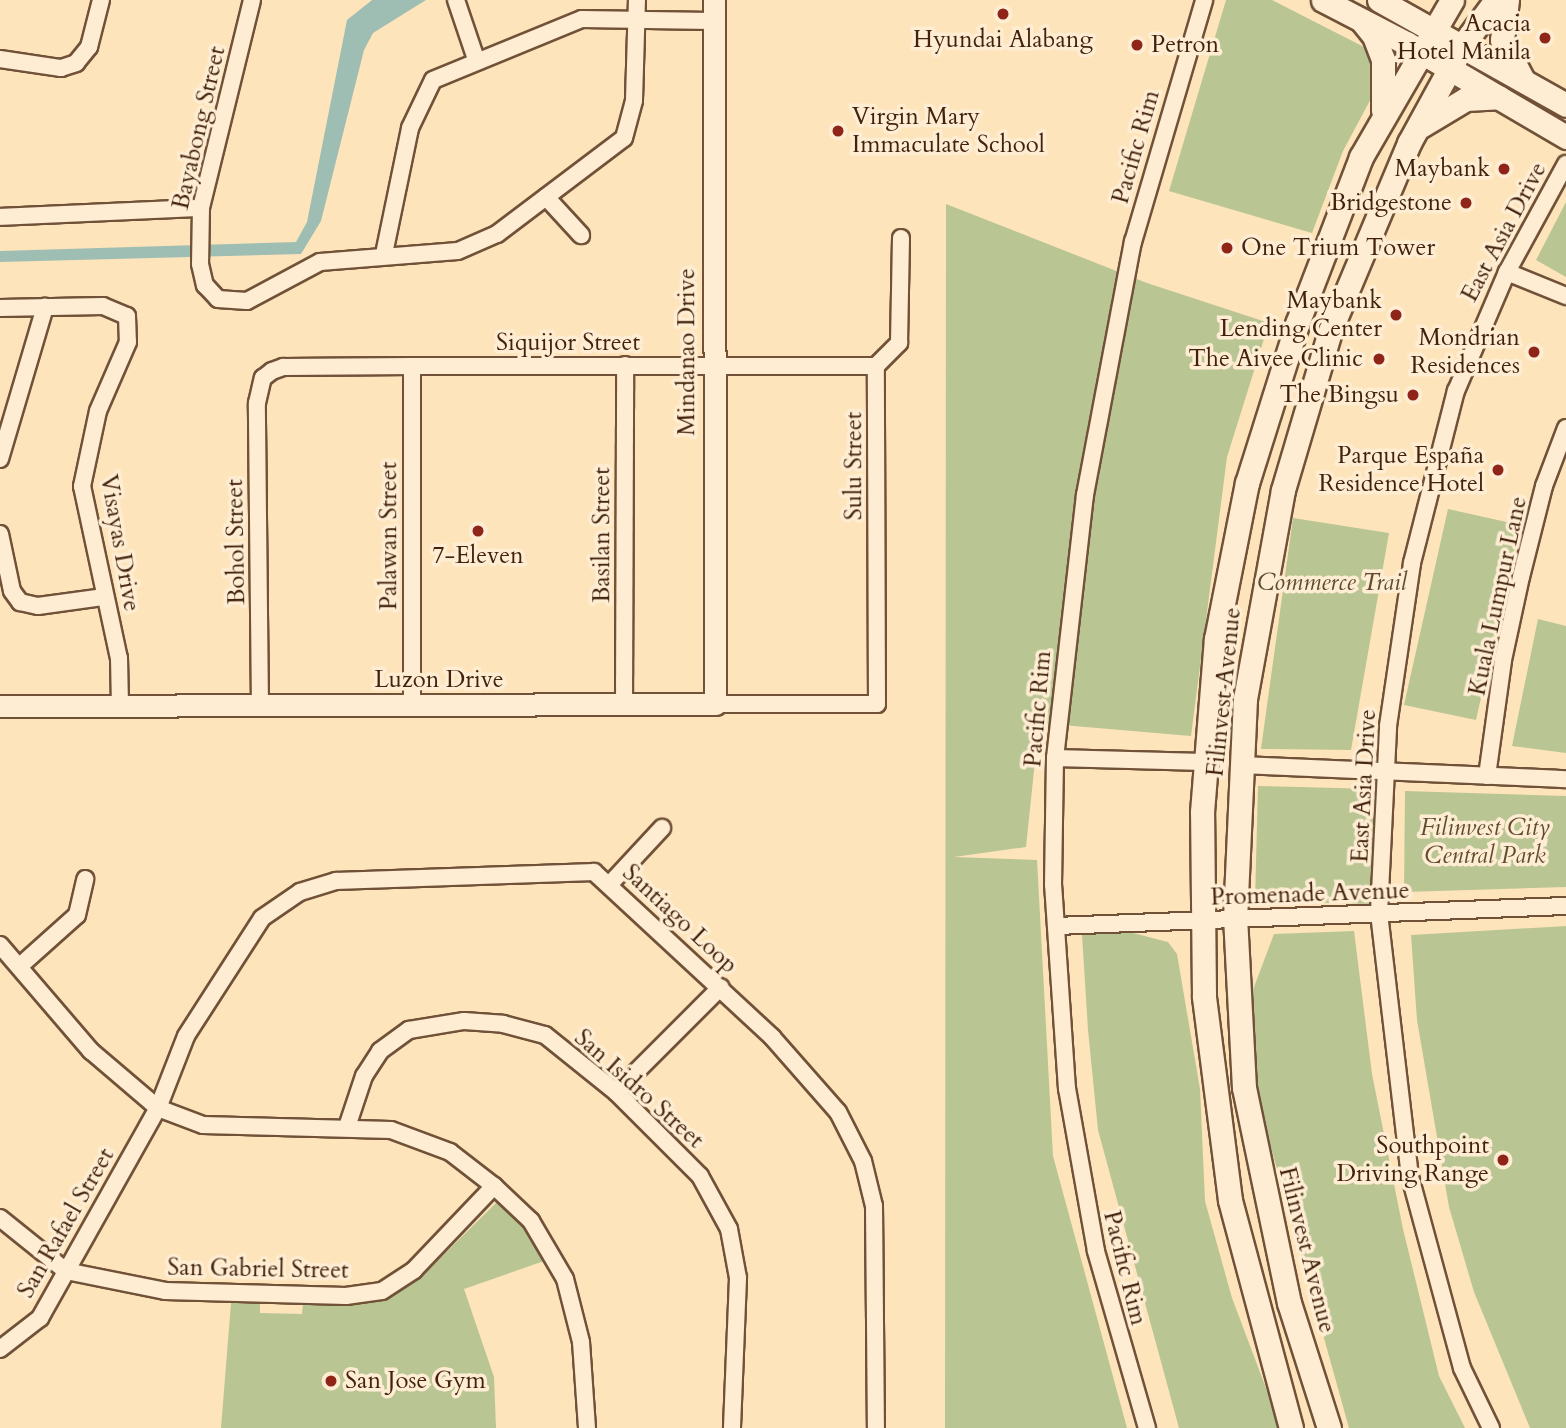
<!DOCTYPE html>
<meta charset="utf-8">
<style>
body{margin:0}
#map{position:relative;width:1566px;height:1428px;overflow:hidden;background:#fde4bb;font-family:Cardo,serif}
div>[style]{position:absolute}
.green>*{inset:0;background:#bac594}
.water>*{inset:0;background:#9fbeb3}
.roads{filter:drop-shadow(2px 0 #715238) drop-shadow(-2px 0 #715238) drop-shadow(0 2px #715238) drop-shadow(0 -2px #715238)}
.minor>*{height:16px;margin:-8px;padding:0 8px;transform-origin:8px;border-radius:8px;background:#feedd3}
.tertiary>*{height:21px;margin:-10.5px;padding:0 10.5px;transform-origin:10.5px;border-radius:10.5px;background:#feedd3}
.secondary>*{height:23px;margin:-11.5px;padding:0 11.5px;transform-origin:11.5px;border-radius:11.5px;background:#feedd3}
.dots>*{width:19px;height:19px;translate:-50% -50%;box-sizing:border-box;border:4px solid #feedd3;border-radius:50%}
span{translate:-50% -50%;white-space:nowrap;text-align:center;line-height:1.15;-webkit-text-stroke:7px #feedd3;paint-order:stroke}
.poi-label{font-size:24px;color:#42220d}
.right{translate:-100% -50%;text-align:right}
.left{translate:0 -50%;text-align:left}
.street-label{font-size:24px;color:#42220d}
.park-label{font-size:24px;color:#604b2f;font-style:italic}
</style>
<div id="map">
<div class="green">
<i style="clip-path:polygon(1226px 0,1272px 0,1368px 49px,1375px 91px,1343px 151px,1312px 233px,1169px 191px)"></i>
<i style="clip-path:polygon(1566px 202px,1566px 277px,1536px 260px)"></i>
<i style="clip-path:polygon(946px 204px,1147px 283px,1269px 323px,1227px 457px,1191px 736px,1039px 723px,1026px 847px,954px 857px,1037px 860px,1053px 1156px,1127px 1428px,945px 1428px)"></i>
<i style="clip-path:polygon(1448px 509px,1520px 525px,1476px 720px,1404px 705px)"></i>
<i style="clip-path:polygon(1293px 518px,1389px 533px,1351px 750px,1261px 749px)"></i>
<i style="clip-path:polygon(1538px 619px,1566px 626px,1566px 753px,1512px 746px)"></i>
<i style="clip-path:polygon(1258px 786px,1374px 789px,1371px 904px,1255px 901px)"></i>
<i style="clip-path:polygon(1405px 791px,1566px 796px,1566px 887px,1404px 892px)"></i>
<i style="clip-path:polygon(1566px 926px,1566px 1428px,1530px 1428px,1474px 1292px,1449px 1207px,1417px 1020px,1411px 935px)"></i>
<i style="clip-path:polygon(1354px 931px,1372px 1074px,1403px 1229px,1439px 1376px,1465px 1428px,1349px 1428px,1253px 1083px,1251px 995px,1274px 934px)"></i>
<i style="clip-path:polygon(1129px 932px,1168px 942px,1177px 954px,1200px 1089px,1205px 1201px,1232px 1298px,1281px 1428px,1179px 1428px,1098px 1130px,1088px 1030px,1082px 935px)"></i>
<i style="clip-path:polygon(498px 1201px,528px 1232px,544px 1261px,464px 1289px,494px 1377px,496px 1428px,221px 1428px,231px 1303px,260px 1303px,260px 1313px,302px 1314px,303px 1304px,379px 1299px,420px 1278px)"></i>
</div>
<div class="water">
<i style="clip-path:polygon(372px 0,426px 0,373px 33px,364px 50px,321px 221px,301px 254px,0 262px,0 251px,296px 242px,307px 222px,347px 20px)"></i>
</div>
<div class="roads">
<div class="minor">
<i style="left:252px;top:0;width:214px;rotate:103.8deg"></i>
<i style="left:201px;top:208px;width:56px;rotate:91deg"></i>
<i style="left:200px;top:264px;width:22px;rotate:77deg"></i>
<i style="left:205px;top:285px;width:19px;rotate:47deg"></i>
<i style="left:218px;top:299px;width:29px;rotate:4deg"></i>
<i style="left:247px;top:301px;width:83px;rotate:-28.1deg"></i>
<i style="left:320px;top:262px;width:138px;rotate:-4.6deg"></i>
<i style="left:458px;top:251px;width:43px;rotate:-23.6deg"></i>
<i style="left:497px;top:234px;width:159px;rotate:-37.1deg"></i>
<i style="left:624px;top:138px;width:39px;rotate:-75deg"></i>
<i style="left:634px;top:100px;width:100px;rotate:-88.3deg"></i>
<i style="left:456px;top:0;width:65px;rotate:71.3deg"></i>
<i style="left:0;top:59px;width:62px;rotate:8.4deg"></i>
<i style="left:61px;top:68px;width:16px;rotate:-18deg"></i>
<i style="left:76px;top:63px;width:21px;rotate:-51deg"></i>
<i style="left:89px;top:47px;width:49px;rotate:-75.7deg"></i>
<i style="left:546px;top:197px;width:52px;rotate:47.4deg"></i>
<i style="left:0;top:217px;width:201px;rotate:-2.6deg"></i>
<i style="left:384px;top:254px;width:129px;rotate:-78.3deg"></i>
<i style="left:410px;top:128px;width:53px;rotate:-64.4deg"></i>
<i style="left:433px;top:80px;width:161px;rotate:-22.3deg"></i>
<i style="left:582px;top:19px;width:130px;rotate:0.9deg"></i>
<i style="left:1507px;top:272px;width:64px;rotate:22.1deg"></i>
<i style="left:0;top:308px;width:103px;rotate:-1.1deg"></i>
<i style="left:103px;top:306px;width:26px;rotate:23deg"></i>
<i style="left:127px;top:316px;width:26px;rotate:88deg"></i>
<i style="left:128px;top:342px;width:75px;rotate:113.5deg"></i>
<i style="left:98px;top:411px;width:77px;rotate:102deg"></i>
<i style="left:82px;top:486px;width:176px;rotate:77.9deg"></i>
<i style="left:119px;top:658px;width:47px;rotate:88.8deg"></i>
<i style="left:0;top:459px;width:159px;rotate:-73.5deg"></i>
<i style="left:0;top:534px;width:58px;rotate:78.1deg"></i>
<i style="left:12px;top:591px;width:14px;rotate:54deg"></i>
<i style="left:20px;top:602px;width:18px;rotate:13deg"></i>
<i style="left:38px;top:606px;width:67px;rotate:-7.8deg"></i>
<i style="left:715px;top:704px;width:162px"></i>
<i style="left:877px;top:704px;width:338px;rotate:-90.2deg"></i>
<i style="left:876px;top:366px;width:33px;rotate:-45deg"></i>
<i style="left:899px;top:343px;width:105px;rotate:-88.9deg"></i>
<i style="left:624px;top:705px;width:340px;rotate:-89.8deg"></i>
<i style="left:260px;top:707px;width:304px;rotate:-90.6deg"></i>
<i style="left:257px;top:403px;width:26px;rotate:-77deg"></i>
<i style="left:263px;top:378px;width:11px;rotate:-38deg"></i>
<i style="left:272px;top:371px;width:12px;rotate:-20deg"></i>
<i style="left:283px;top:367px;width:129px;rotate:-0.4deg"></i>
<i style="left:412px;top:366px;width:464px"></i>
<i style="left:412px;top:707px;width:341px;rotate:-90deg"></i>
<i style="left:1055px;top:758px;width:149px;rotate:1.5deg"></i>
<i style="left:1241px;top:765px;width:325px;rotate:2.5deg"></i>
<i style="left:1487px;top:776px;width:117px;rotate:-82.1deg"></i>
<i style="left:1503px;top:660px;width:85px;rotate:-77.8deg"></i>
<i style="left:1521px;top:577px;width:94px;rotate:-75.8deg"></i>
<i style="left:1544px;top:486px;width:62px;rotate:-69.2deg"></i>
<i style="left:609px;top:885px;width:78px;rotate:-47.1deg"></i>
<i style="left:1056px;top:926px;width:510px;rotate:-2.25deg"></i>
<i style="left:0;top:945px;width:140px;rotate:49.4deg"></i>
<i style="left:91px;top:1051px;width:88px;rotate:40.4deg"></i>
<i style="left:158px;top:1108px;width:48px;rotate:20.7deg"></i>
<i style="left:203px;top:1125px;width:188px;rotate:1.5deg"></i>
<i style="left:391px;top:1130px;width:63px;rotate:20.4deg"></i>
<i style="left:450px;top:1152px;width:56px;rotate:37.7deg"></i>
<i style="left:494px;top:1186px;width:51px;rotate:43.4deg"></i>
<i style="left:531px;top:1221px;width:67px;rotate:59.6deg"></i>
<i style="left:565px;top:1279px;width:65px;rotate:75.7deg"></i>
<i style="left:581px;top:1342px;width:86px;rotate:86deg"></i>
<i style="left:21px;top:965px;width:75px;rotate:-41.8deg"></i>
<i style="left:77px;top:915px;width:37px;rotate:-77deg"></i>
<i style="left:616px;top:1092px;width:148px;rotate:-45deg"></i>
<i style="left:347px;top:1127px;width:54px;rotate:-71.6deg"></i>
<i style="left:364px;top:1076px;width:30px;rotate:-57deg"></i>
<i style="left:380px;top:1051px;width:36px;rotate:-36deg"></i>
<i style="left:409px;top:1030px;width:56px;rotate:-9.3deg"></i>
<i style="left:464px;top:1021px;width:39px;rotate:4deg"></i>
<i style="left:503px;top:1024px;width:43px;rotate:14.7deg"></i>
<i style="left:545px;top:1035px;width:91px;rotate:38.8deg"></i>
<i style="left:616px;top:1092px;width:119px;rotate:45deg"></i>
<i style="left:700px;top:1176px;width:60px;rotate:61.3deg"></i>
<i style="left:729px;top:1229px;width:50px;rotate:79.6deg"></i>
<i style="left:738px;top:1278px;width:150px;rotate:92.3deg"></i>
<i style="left:0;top:1218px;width:85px;rotate:38.8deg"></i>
<i style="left:66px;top:1271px;width:101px;rotate:11.4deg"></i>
<i style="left:165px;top:1291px;width:181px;rotate:1.6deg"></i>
<i style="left:346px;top:1296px;width:36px;rotate:-8deg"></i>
<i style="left:382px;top:1291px;width:38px;rotate:-33deg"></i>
<i style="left:414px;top:1270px;width:116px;rotate:-46.4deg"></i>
<i style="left:0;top:1349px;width:51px;rotate:-37.8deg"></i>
<i style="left:40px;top:1318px;width:241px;rotate:-60.7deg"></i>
<i style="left:158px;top:1108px;width:77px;rotate:-68.7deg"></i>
<i style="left:186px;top:1036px;width:140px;rotate:-57.2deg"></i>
<i style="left:262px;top:918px;width:46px;rotate:-34.4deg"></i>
<i style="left:300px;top:892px;width:38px;rotate:-17deg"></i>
<i style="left:336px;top:881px;width:258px;rotate:-2deg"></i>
<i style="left:594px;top:872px;width:243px;rotate:42.8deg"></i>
<i style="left:772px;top:1037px;width:100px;rotate:48.7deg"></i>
<i style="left:838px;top:1112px;width:55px;rotate:63deg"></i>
<i style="left:863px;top:1161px;width:46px;rotate:76.3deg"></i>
<i style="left:874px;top:1206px;width:222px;rotate:89.5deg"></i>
<i style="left:1147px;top:1428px;width:184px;rotate:-106.1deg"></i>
<i style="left:1096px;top:1251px;width:165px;rotate:-100.1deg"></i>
<i style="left:1067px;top:1089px;width:204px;rotate:-93.9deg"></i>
<i style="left:1053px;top:885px;width:127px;rotate:-89.1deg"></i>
<i style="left:1055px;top:758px;width:265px;rotate:-83.5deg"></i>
<i style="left:1085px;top:495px;width:258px;rotate:-79.3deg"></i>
<i style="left:1133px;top:242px;width:252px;rotate:-73.6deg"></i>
<i style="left:1491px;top:1428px;width:67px;rotate:-115.8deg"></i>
<i style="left:1462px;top:1368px;width:198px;rotate:-105.2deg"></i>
<i style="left:1410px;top:1177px;width:266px;rotate:-96.7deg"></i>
<i style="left:1379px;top:913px;width:187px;rotate:-87.2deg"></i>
<i style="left:1388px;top:726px;width:165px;rotate:-81.6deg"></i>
<i style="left:1412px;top:563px;width:178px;rotate:-75.7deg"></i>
<i style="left:1456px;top:391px;width:129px;rotate:-66.8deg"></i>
<i style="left:1507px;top:272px;width:123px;rotate:-61.4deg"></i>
</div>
<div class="tertiary">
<i style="left:0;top:706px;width:715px;rotate:-0.16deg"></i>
<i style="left:715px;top:704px;width:704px;rotate:-90.08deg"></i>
</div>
<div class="secondary">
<i style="left:1323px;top:0;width:93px;rotate:27.4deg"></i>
<i style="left:1406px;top:43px;width:186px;rotate:30.4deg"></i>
<i style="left:1379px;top:0;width:214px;rotate:29.3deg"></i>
<i style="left:1507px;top:0;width:40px;rotate:97.1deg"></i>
<i style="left:1502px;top:40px;width:45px;rotate:62.3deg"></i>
<i style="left:1362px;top:21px;width:19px;rotate:51deg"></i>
<i style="left:1374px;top:36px;width:26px;rotate:69deg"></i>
<i style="left:1383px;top:60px;width:50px;rotate:90deg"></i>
<i style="left:1421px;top:126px;width:52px;rotate:-31deg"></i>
<i style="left:1466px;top:99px;width:33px;rotate:-3deg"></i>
<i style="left:1291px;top:1428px;width:236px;rotate:-105deg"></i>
<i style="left:1230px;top:1200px;width:206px;rotate:-97.3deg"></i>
<i style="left:1204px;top:996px;width:184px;rotate:-90.6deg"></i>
<i style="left:1202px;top:812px;width:174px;rotate:-85.4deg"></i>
<i style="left:1216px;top:639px;width:159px;rotate:-78.8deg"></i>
<i style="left:1247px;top:483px;width:167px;rotate:-72.5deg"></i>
<i style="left:1297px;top:324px;width:179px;rotate:-69deg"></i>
<i style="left:1361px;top:157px;width:181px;rotate:-59.9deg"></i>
<i style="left:1329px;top:1428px;width:131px;rotate:-107.7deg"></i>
<i style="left:1289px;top:1303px;width:220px;rotate:-101.8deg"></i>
<i style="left:1244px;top:1088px;width:169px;rotate:-93deg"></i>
<i style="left:1235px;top:919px;width:220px;rotate:-87.4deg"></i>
<i style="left:1245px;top:699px;width:212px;rotate:-79.7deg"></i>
<i style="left:1283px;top:490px;width:166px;rotate:-73.5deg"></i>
<i style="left:1330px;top:331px;width:204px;rotate:-67.2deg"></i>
<i style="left:1409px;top:143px;width:111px;rotate:-61.3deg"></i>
<i style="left:1462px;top:46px;width:57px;rotate:-53.5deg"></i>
</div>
</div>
<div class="dots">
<i style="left:1003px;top:14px;background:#8f2418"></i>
<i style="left:1545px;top:38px;background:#8f2418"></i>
<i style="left:1137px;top:45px;background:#8f2418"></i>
<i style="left:838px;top:131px;background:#8f2418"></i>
<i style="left:1504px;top:169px;background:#8f2418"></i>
<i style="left:1466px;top:203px;background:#8f2418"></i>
<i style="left:1227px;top:248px;background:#8f2418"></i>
<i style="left:1396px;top:315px;background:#8f2418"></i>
<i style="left:1534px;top:352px;background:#8f2418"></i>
<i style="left:1379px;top:359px;background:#8f2418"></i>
<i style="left:1413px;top:395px;background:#8f2418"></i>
<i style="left:1498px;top:470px;background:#8f2418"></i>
<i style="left:478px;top:531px;background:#8f2418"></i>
<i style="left:1503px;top:1160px;background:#8f2418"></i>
<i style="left:331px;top:1381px;background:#8f2418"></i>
</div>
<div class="poi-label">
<span class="right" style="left:1531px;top:38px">Acacia<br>Hotel Manila</span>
<span style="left:1003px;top:40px">Hyundai Alabang</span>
<span class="left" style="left:1151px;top:45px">Petron</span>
<span class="left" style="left:852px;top:131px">Virgin Mary<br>Immaculate School</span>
<span class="right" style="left:1490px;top:169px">Maybank</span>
<span class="right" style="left:1452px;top:203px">Bridgestone</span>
<span class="left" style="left:1241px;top:248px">One Trium Tower</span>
<span class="right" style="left:1382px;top:315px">Maybank<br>Lending Center</span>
<span class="right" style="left:1520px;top:352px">Mondrian<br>Residences</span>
<span class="right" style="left:1363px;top:359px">The Aivee Clinic</span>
<span class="right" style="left:1399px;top:395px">The Bingsu</span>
<span class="right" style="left:1484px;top:470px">Parque España<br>Residence Hotel</span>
<span style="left:478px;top:556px">7-Eleven</span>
<span class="right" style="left:1489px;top:1160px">Southpoint<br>Driving Range</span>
<span class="left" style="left:345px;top:1381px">San Jose Gym</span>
</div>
<div class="street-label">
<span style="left:199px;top:128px;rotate:-77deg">Bayabong Street</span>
<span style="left:1136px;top:147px;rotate:-74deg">Pacific Rim</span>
<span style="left:1504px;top:232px;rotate:-62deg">East Asia Drive</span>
<span style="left:568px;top:343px">Siquijor Street</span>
<span style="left:687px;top:352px;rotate:-90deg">Mindanao Drive</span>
<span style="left:854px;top:466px;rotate:-90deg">Sulu Street</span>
<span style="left:602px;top:535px;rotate:-90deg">Basilan Street</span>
<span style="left:389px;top:536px;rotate:-90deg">Palawan Street</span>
<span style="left:236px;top:542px;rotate:-91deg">Bohol Street</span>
<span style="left:120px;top:543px;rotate:80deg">Visayas Drive</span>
<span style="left:1498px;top:596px;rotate:-78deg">Kuala Lumpur Lane</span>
<span style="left:439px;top:680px">Luzon Drive</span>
<span style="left:1224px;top:692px;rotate:-84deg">Filinvest Avenue</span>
<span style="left:1038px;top:709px;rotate:-85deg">Pacific Rim</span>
<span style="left:1364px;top:786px;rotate:-87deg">East Asia Drive</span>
<span style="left:1310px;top:894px;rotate:-2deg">Promenade Avenue</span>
<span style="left:680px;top:919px;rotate:43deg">Santiago Loop</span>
<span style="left:639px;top:1089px;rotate:42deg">San Isidro Street</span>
<span style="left:66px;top:1223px;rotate:-60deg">San Rafael Street</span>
<span style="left:1307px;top:1250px;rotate:76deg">Filinvest Avenue</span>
<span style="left:1125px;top:1268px;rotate:76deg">Pacific Rim</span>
<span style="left:258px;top:1269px;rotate:1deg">San Gabriel Street</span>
</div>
<div class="park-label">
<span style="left:1332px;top:583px">Commerce Trail</span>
<span style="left:1485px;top:842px">Filinvest City<br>Central Park</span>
</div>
</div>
